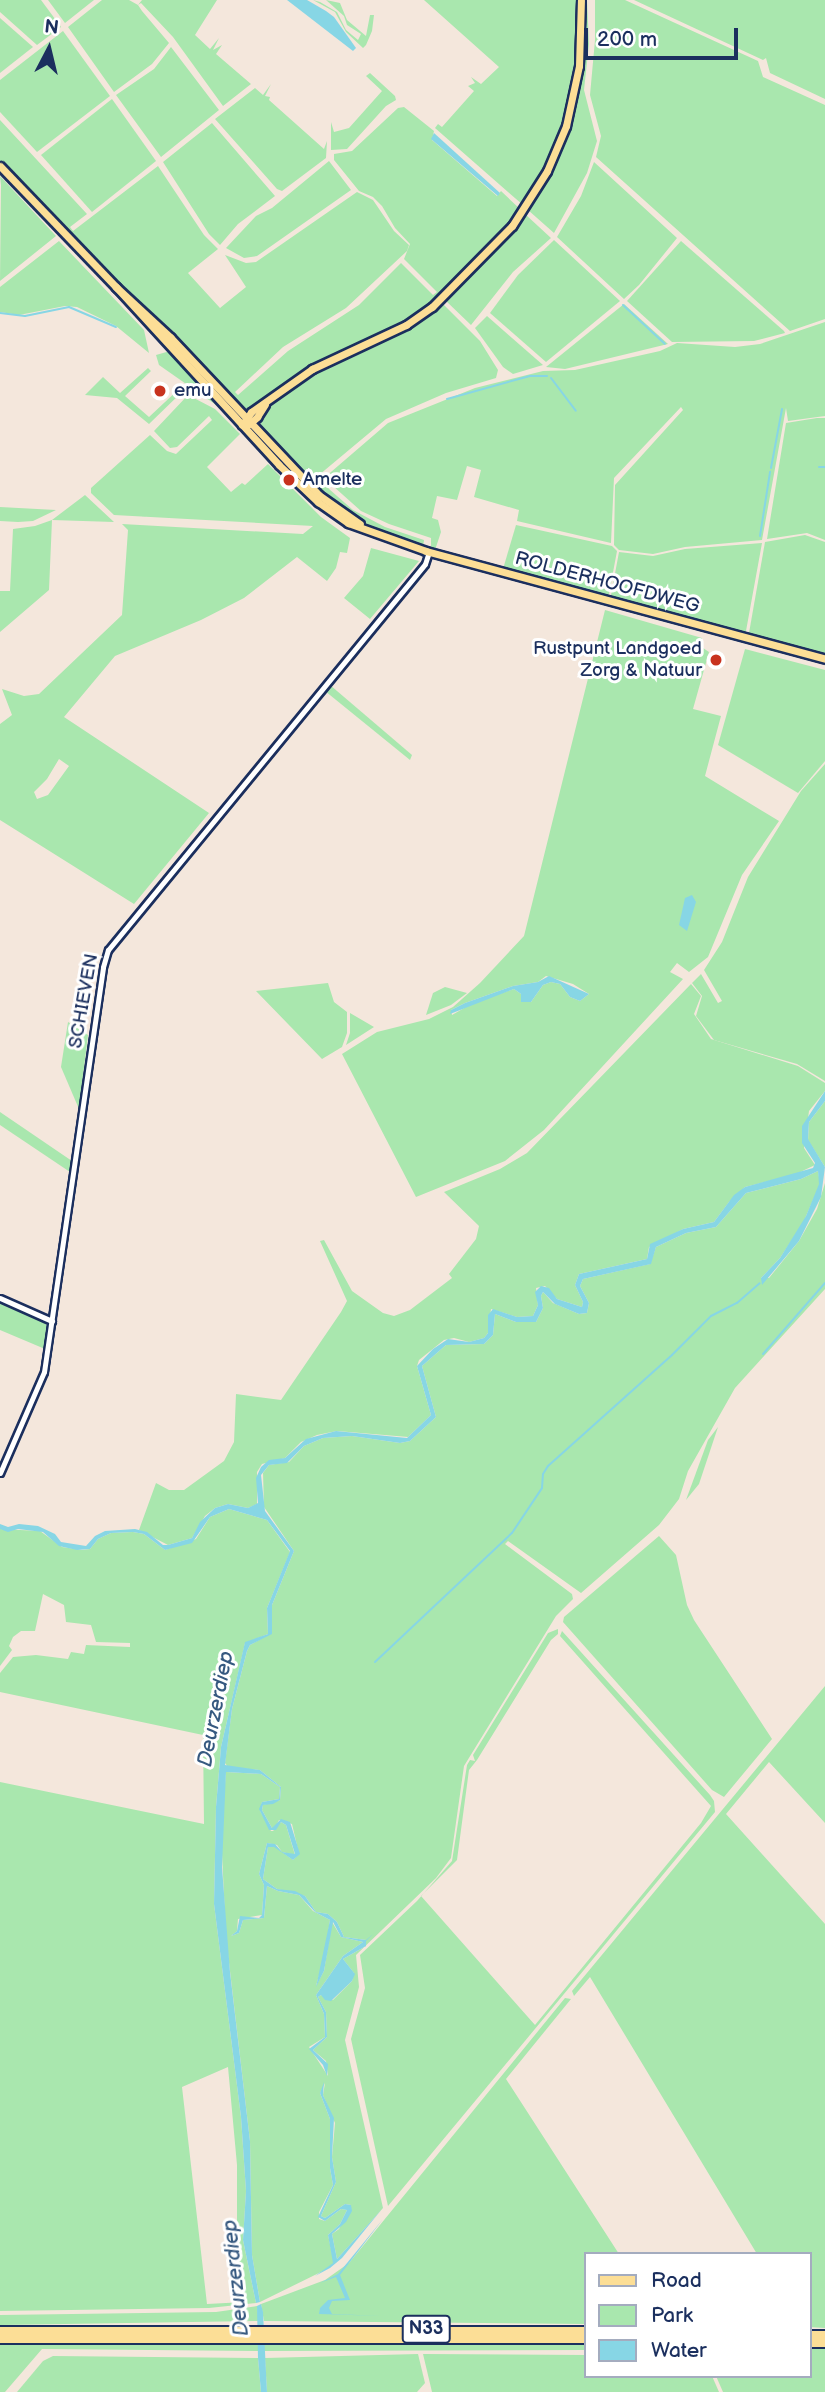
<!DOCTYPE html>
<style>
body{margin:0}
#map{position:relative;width:825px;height:2392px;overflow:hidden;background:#f4e7dc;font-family:"Balsamiq Sans",sans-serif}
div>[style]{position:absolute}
.green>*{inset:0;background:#a9e7ae}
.water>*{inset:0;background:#87d6e5}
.stream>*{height:2px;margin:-1px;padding:0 1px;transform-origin:1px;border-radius:1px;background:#87d6e5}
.roads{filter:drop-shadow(2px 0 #1b2f5e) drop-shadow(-2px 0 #1b2f5e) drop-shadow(0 2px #1b2f5e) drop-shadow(0 -2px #1b2f5e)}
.minor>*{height:5px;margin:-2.5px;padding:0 2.5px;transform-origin:2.5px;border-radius:2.5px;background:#fff}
.major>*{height:7px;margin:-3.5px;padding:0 3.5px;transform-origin:3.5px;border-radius:3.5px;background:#fcde96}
.highway>*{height:8px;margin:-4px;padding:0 4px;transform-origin:4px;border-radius:4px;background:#fcde96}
.dots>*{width:19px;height:19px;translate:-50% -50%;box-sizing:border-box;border:4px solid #fff;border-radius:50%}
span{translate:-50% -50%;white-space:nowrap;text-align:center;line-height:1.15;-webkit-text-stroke:6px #fff;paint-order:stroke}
.shield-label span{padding:2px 5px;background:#fff;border:2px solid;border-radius:5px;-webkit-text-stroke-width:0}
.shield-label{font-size:18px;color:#1b2f5e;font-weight:700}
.poi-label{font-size:19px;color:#1b2f5e}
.left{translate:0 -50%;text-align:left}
.right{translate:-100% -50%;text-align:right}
.street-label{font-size:19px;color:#1b2f5e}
.water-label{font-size:21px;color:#365980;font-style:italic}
.legend{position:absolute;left:584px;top:2252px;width:228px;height:126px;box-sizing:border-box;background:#fff;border:2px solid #a4acbf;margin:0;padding:9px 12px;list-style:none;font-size:21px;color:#1b2f5e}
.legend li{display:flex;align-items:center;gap:14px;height:35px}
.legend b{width:35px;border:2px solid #a4acbf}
.north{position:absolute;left:14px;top:14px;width:70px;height:70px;-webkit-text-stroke:5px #fff;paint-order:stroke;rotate:7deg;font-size:19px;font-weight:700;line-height:28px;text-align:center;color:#1b2f5e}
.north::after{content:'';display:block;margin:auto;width:24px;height:32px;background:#1b2f5e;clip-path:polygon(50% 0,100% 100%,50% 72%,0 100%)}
.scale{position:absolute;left:584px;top:28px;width:154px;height:32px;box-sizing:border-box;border:4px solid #1b2f5e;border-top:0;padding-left:9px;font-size:21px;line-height:24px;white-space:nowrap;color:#1b2f5e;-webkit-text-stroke:5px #fff;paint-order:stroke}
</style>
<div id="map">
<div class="green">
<i style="clip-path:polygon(0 0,41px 0,61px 27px,37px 45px,0 12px)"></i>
<i style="clip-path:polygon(48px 0,94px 0,65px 23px)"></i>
<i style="clip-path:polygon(102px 0,129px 0,138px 5px,142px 0,217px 0,195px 35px,210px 49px,219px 38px,213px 50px,222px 45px,216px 54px,251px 84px,223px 106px,173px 37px,141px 3px,138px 5px,142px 11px,169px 43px,152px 64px,114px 92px,68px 27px)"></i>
<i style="clip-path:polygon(313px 0,320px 2px,337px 12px,346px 30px,358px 40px,361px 34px,347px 25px,344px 16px,326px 0,340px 3px,347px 20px,366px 36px,370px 15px,374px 15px,372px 31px,366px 45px,363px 48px,346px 32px,335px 12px)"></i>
<i style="clip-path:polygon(424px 0,576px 0,574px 86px,561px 130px,539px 181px,523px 205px,435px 128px,438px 124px,442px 127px,474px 91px,468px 86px,475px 83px,471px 77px,481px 84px,499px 67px)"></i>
<i style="clip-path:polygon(583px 0,587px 0,589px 44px,584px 90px,597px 141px,587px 173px,554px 233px,528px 210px,552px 171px,575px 106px,583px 54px)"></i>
<i style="clip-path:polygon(595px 0,625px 0,758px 61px,763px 77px,825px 105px,825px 319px,790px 331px,596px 157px,601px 136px,590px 95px,595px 40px)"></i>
<i style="clip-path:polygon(634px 0,825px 0,825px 99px,770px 73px,766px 58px,763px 60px)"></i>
<i style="clip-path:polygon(0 18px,33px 47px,0 73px)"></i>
<i style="clip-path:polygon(63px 31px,110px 96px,37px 152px,0 112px,0 80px)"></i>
<i style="clip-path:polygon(171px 47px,219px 110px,161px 157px,116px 95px,154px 69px)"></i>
<i style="clip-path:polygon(370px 73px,395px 96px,396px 100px,386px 106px,347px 149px,331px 150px,331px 122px,334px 132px,349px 128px,382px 91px,366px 76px)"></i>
<i style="clip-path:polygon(271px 84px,265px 96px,270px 97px,269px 100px,324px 149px,327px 141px,326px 158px,282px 191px,277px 189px,215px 119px,255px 88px,263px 95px)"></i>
<i style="clip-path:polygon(112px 99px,156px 161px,92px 212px,41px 155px)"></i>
<i style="clip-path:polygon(404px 107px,434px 131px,432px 140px,497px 196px,501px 191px,521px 210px,493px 243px,430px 305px,394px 328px,314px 364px,250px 410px,237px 405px,0 161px,0 120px,87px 214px,70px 227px,73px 231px,158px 166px,204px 235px,218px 249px,188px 273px,220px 308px,246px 287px,225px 255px,246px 263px,256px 262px,357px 192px,373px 200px,394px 231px,409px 245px,407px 251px,346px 308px,283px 347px,235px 392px,238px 395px,288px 351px,359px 305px,401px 263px,433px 295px,437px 292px,404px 259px,410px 244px,395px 228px,382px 206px,373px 197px,359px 191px,334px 160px,334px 154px,352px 151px,398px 108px)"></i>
<i style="clip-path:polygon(212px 123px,275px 196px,238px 224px,220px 245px,209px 234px,163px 162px)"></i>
<i style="clip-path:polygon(329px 161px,351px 190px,257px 256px,244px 258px,226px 248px,256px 216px,272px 208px)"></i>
<i style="clip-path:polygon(594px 162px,677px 238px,639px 285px,624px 299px,557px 237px,581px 196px)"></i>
<i style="clip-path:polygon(0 176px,56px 236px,0 281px,1px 185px)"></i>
<i style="clip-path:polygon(525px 214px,551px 238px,513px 272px,471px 325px,445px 300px,498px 247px)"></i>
<i style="clip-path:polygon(554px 240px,620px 301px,546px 362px,490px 313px,518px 275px)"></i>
<i style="clip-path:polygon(59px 241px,144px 330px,149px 353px,116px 326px,77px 307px,65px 306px,19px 315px,0 312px,0 287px)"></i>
<i style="clip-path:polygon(681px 241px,784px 331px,785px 333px,754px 341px,672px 342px,627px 301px)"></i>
<i style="clip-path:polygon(442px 303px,480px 341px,498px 370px,496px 378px,446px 393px,386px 419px,319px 475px,329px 489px,353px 510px,385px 527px,424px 540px,423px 547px,375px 530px,322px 494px,262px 431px,260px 421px,273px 400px,310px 372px,423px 318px)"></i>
<i style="clip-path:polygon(624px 304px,668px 344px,565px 369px,546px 367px)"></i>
<i style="clip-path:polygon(487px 316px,543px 365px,513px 374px,503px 367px,475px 328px)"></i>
<i style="clip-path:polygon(825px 322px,825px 416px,788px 421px,786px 408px,762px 540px,685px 547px,653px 554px,619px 550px,614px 545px,615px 485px,683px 410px,681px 407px,614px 478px,611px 543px,517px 521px,519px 510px,474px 497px,481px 470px,467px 466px,457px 500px,437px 496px,432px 518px,438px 520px,441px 532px,435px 550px,431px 549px,431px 538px,389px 524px,361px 511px,324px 478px,388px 423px,475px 388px,543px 371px,575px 370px,660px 351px,677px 343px,735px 347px,760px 344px)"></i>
<i style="clip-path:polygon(170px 351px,210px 394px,219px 407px,159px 365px,156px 355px)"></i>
<i style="clip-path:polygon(148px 368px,151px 371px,125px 396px,149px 417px,180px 388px,183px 391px,149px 424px,117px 398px,85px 395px,103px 377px,120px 393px)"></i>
<i style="clip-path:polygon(evenodd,188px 395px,215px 409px,240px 434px,207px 467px,231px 492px,242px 483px,245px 485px,268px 464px,321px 517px,350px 538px,347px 553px,340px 552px,336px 568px,327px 581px,297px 557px,244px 598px,201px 620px,115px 656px,64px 717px,209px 813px,134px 904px,0 820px,0 724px,12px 715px,2px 689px,24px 696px,39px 694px,122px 615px,128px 530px,122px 524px,303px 534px,313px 526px,114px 515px,91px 493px,91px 488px,150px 435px,167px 451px,176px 454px,212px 420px,209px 416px,177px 447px,170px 448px,154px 431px,188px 395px,59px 759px,69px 766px,48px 795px,37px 799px,34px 792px,47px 779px,59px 759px)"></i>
<i style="clip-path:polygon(817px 418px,825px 418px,825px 540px,807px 533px,767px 539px,786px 423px)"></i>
<i style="clip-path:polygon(85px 495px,114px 522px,52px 520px,49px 590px,0 632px,0 591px,10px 591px,13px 529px,35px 526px,52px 520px)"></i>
<i style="clip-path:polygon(0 507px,56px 510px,33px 521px,18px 522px,0 521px)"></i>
<i style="clip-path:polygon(516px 525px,612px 546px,617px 551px,609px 594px,605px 597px,503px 569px)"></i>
<i style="clip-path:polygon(805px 535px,825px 542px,825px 656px,749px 633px,765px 542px)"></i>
<i style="clip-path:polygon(762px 543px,746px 631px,742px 634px,613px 598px,611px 595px,619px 552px,653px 556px,685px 549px)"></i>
<i style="clip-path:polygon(371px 548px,419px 561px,370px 619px,344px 598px,363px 576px)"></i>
<i style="clip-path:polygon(evenodd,605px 610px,702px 638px,700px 646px,709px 652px,693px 709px,721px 716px,705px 776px,779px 821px,742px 875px,708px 957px,689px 972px,677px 963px,670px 972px,683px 979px,544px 1130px,505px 1161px,416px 1197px,342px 1054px,377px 1032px,429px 1019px,453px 1007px,480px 983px,524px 936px,605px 610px,546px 976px,573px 984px,589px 994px,580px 1001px,570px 997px,560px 984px,551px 982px,543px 985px,531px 1002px,523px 1002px,521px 994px,514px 989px,473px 1003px,452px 1015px,451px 1010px,465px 1003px,513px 986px,538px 982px,546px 976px)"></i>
<i style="clip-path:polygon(745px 649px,825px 670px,825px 761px,798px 793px,718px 745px)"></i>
<i style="clip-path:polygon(330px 685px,412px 755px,410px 760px,325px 691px)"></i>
<i style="clip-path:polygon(825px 764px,825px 1081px,797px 1064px,714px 1040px,696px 1016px,702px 996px,692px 983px,701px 974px,718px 1003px,722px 1001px,704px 970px,722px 942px,748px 877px,801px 791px)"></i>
<i style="clip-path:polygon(328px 983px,334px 1002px,347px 1012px,347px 1033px,342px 1047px,322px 1059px,256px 991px)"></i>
<i style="clip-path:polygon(691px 984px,701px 996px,694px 1014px,711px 1039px,798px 1066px,825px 1083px,825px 1091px,809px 1111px,804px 1148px,815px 1165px,794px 1175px,745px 1187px,729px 1202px,714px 1222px,683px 1229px,649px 1247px,647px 1259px,579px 1274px,575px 1285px,583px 1302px,582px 1307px,557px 1299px,545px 1286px,536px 1288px,538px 1305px,533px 1316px,517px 1317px,491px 1309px,488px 1333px,484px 1338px,469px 1342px,454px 1338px,444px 1340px,419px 1360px,417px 1366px,431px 1415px,408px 1437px,337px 1431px,317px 1435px,301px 1442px,285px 1458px,262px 1464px,257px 1472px,257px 1504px,248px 1508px,228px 1504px,215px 1508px,205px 1516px,192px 1538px,168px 1545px,139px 1530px,156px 1483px,169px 1490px,184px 1490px,224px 1461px,234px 1442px,236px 1394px,281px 1400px,341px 1312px,347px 1301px,320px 1241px,324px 1240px,352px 1291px,383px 1313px,394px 1316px,410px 1310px,452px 1278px,449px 1274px,476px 1239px,479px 1226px,444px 1192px,500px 1169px,527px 1153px)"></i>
<i style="clip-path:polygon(445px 987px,467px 993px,451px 1005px,426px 1015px,433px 993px)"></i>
<i style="clip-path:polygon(350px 1013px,374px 1027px,346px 1045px,350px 1033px)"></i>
<i style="clip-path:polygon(68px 1022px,88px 1035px,79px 1109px,61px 1067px)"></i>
<i style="clip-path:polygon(825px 1101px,825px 1167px,808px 1140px,809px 1122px)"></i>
<i style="clip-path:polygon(0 1112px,72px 1161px,70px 1172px,0 1125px)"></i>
<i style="clip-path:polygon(818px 1171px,820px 1184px,803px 1223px,780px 1258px,761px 1278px,769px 1278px,799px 1241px,817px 1209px,825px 1183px,825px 1289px,735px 1388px,688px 1471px,679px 1499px,659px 1525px,581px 1593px,508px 1541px,505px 1544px,572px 1594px,573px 1599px,556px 1616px,464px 1766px,451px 1858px,436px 1878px,356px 1955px,359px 1987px,345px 2040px,383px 2208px,337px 2259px,332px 2234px,339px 2229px,351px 2205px,345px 2204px,325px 2218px,321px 2216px,336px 2182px,332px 2157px,335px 2123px,323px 2095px,325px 2083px,320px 2093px,330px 2119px,330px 2168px,333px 2185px,319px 2212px,319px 2219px,325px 2221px,341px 2209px,347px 2210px,340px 2224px,328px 2235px,334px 2263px,323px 2271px,260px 2302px,252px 2255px,250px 2141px,226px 1937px,221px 1833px,226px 1772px,261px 1774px,280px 1787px,279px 1799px,262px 1802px,260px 1811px,271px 1831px,273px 1831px,281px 1822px,286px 1825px,295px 1855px,282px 1852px,277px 1845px,267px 1843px,259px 1874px,264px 1885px,262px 1915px,238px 1919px,237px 1931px,231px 1936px,239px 1933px,243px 1920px,264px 1918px,267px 1886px,278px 1891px,299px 1895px,313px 1911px,330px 1920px,325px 1953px,316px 1986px,324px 1971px,332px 1922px,341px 1937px,363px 1942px,343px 1956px,316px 1995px,324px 2014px,325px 2037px,309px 2047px,328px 2076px,326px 2061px,313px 2050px,327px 2037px,326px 2012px,318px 1997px,321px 1995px,333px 2000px,352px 1981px,354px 1973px,343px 1959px,366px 1946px,366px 1940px,344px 1937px,337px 1922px,328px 1914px,316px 1912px,305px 1896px,277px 1889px,263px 1879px,268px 1847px,274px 1846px,293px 1860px,299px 1854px,292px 1824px,279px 1820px,275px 1828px,272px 1828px,262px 1810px,263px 1805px,280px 1800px,281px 1787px,260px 1770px,228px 1767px,225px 1763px,232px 1709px,247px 1651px,250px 1645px,272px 1633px,272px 1605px,294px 1551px,264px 1507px,263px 1473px,269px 1465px,289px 1462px,304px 1446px,323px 1438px,352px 1436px,400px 1443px,410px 1441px,436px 1417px,422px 1366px,446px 1345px,484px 1344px,493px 1335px,495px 1314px,516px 1322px,536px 1322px,543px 1308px,541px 1296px,543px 1292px,553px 1303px,579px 1314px,587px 1313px,589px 1303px,580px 1286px,583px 1279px,650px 1264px,656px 1247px,686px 1233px,716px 1227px,746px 1193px,801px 1179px)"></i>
<i style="clip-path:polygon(0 1301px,43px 1321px,48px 1327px,45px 1349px,0 1330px)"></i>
<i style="clip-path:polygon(718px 1427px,699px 1484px,686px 1500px,708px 1440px)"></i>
<i style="clip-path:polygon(evenodd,229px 1509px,267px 1520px,290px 1552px,267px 1608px,268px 1634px,245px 1643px,221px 1747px,216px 1807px,214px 1904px,241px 2117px,246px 2191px,243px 2240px,256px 2303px,209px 2308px,0 2311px,0 1782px,204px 1824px,203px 1735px,0 1692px,0 1673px,13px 1657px,36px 1655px,68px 1659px,71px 1652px,84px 1654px,86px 1645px,130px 1647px,130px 1643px,96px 1642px,91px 1625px,66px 1622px,64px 1605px,43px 1594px,35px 1631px,21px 1631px,13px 1637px,9px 1646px,12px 1650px,0 1666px,0 1529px,40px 1531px,62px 1547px,82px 1550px,90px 1549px,98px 1539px,111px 1533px,133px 1532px,144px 1534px,165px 1550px,196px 1539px,210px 1517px,229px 1509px,228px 2067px,237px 2165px,237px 2250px,245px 2302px,207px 2304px,182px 2087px,228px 2067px)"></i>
<i style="clip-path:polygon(659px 1536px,676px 1555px,687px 1605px,694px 1620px,772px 1739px,724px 1797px,712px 1790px,563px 1622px,564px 1617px)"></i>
<i style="clip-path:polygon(558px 1629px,558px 1634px,551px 1640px,477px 1760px,469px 1770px,457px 1860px,421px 1896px,535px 2025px,701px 1823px,711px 1806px,560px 1636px,562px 1631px,710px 1795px,714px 1801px,715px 1812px,388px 2206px,351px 2039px,365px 1988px,360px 1955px,417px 1901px,452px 1861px,467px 1765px,470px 1760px,475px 1761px,473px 1755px,548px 1633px)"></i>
<i style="clip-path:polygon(825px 1686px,825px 1823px,769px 1762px,726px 1814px,825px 1924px,825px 2328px,809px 2327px,809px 2254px,757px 2254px,590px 1977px,574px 1996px,572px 1991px)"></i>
<i style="clip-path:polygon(565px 1998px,571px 1999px,506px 2079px,619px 2254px,585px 2254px,585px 2324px,264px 2321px,261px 2304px,325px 2280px,349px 2263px)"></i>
<i style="clip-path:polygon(257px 2306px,259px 2321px,0 2325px,0 2315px,216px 2312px)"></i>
<i style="clip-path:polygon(258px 2343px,258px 2351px,42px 2349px,5px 2392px,0 2392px,0 2344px)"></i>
<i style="clip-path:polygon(264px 2343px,585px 2343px,585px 2350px,264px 2351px)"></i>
<i style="clip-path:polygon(809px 2347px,825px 2347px,825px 2392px,723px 2392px,716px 2376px,809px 2376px)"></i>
<i style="clip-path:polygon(418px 2354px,425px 2383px,417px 2392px,267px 2392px,265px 2358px)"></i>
<i style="clip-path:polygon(423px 2354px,585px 2355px,585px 2376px,712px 2376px,719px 2392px,432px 2392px)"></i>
<i style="clip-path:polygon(53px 2356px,258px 2358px,261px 2392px,17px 2392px,43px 2361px)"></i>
</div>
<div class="water">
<i style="clip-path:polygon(287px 0,307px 0,326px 11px,334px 17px,356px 48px,353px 51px)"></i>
<i style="clip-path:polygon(434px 133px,500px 193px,498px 196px,431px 139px)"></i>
<i style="clip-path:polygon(692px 895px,696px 902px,687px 931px,679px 925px,685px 898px)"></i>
<i style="clip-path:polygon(549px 976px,589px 994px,580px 1001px,570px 997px,560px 984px,551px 982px,543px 985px,531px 1002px,521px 1002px,521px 994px,514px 989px,450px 1014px,451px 1010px,465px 1003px,513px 986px,538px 982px)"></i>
<i style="clip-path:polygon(825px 1091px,825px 1101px,809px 1122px,808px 1139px,825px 1167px,821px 1197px,799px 1241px,762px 1285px,761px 1278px,780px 1258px,806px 1216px,819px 1184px,818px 1171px,801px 1179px,746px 1193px,716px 1227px,686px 1233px,656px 1247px,651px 1264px,583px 1279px,580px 1286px,589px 1303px,587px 1313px,579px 1314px,555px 1304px,543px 1292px,541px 1296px,543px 1308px,536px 1322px,516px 1322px,495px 1314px,493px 1335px,484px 1344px,446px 1345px,422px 1366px,436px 1417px,410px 1441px,400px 1443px,352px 1436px,323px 1438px,304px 1446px,287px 1463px,269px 1465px,261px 1475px,265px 1511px,294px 1551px,272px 1605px,272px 1634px,250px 1645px,247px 1651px,232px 1709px,225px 1765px,260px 1770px,281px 1787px,280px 1800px,273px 1804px,263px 1805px,262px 1810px,272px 1828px,281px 1819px,290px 1822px,300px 1854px,293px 1860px,274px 1847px,268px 1847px,263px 1879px,277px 1889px,295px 1891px,305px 1896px,316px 1912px,328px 1914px,337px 1922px,344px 1937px,366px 1940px,373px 1934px,366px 1941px,366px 1946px,343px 1959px,355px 1974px,352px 1981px,331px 2001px,325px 2000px,321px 1995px,318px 1997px,326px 2012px,327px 2037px,313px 2050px,328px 2064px,327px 2076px,323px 2065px,309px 2049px,325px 2037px,324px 2014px,316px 1995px,343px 1956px,363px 1942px,341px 1937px,333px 1922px,324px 1971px,316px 1987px,330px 1920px,315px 1912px,299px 1895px,278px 1891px,267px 1886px,264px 1918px,243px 1920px,239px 1933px,231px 1936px,237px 1931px,240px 1916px,259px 1918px,262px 1915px,264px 1885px,259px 1874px,267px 1843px,275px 1844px,282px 1852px,295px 1854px,286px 1825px,281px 1822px,276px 1830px,269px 1830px,259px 1809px,262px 1802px,279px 1799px,280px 1787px,261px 1774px,226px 1772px,222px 1867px,230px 1972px,250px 2141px,252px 2255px,260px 2302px,256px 2303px,243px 2240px,246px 2191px,241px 2117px,214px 1904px,216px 1807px,221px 1747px,245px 1642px,268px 1634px,267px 1608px,290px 1551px,267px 1520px,229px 1509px,210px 1517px,192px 1543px,165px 1550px,144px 1534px,133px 1532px,111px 1533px,98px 1539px,90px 1549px,77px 1550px,59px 1546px,43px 1532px,18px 1529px,8px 1532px,0 1529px,0 1524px,8px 1527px,19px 1524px,38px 1526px,55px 1534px,61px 1542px,86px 1546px,95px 1536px,105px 1531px,135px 1529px,147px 1532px,163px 1545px,168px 1545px,192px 1538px,200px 1522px,215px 1508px,228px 1504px,248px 1508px,258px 1503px,256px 1478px,261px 1467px,269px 1460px,285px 1458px,306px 1439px,336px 1431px,407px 1438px,431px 1415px,417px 1366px,433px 1349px,448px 1339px,469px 1342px,484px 1338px,488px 1333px,488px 1315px,493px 1309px,517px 1317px,533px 1316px,538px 1305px,535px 1292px,541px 1286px,549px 1288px,557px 1299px,582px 1307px,583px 1302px,575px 1285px,579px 1274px,647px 1259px,650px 1244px,683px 1229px,714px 1222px,734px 1195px,745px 1187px,813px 1168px,815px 1163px,802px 1143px,802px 1126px)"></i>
<i style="clip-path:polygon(324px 2082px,323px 2095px,334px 2118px,332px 2157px,336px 2182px,321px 2216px,325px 2218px,345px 2204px,351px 2205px,352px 2211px,346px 2222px,332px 2234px,337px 2259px,382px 2209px,342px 2258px,330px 2268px,315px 2276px,333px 2263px,328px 2235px,340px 2224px,347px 2210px,341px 2209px,325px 2221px,318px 2217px,333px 2185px,330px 2168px,330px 2119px,320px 2093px)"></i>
<i style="clip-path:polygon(383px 2219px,340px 2275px,350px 2300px,332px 2301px,329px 2308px,332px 2314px,383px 2316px,319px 2314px,320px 2308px,328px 2300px,345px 2298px,336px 2277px,320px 2283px,338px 2274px)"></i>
<i style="clip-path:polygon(261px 2304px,263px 2312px,267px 2392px,261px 2392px,258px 2358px,257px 2306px)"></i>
</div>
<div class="stream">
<i style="left:623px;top:305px;width:57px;rotate:42.9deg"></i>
<i style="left:0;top:313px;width:25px;rotate:7deg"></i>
<i style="left:25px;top:316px;width:45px;rotate:-11.6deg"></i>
<i style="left:69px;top:307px;width:51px;rotate:23.1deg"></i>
<i style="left:551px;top:378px;width:41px;rotate:52.9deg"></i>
<i style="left:447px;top:399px;width:86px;rotate:-15.5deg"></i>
<i style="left:530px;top:376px;width:17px"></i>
<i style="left:819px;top:467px;width:6px"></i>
<i style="left:771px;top:468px;width:60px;rotate:-79.4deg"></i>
<i style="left:760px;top:536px;width:65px;rotate:-81.1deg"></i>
<i style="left:763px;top:1354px;width:94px;rotate:-48.9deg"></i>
<i style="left:375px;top:1662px;width:188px;rotate:-43.3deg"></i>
<i style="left:512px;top:1533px;width:54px;rotate:-56.3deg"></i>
<i style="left:542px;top:1488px;width:14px;rotate:-86deg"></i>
<i style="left:543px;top:1474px;width:9px;rotate:-58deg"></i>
<i style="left:548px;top:1466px;width:166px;rotate:-41.8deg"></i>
<i style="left:672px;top:1355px;width:55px;rotate:-45deg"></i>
<i style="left:711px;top:1316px;width:29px;rotate:-27deg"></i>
<i style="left:737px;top:1303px;width:30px;rotate:-41deg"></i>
</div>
<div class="roads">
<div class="minor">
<i style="left:0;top:1298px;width:57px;rotate:23.9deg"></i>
<i style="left:0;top:1473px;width:110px;rotate:-66.5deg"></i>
<i style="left:44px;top:1372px;width:409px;rotate:-81.7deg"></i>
<i style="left:103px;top:967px;width:18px;rotate:-74deg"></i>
<i style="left:108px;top:950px;width:499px;rotate:-50.6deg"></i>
<i style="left:425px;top:564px;width:13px;rotate:-72deg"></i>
</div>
<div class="major">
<i style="left:0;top:166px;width:168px;rotate:46.2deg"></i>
<i style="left:116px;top:287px;width:74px;rotate:42.8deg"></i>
<i style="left:170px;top:337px;width:217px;rotate:46.7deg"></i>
<i style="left:319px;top:495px;width:50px;rotate:35.3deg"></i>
<i style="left:116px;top:287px;width:241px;rotate:47.5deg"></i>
<i style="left:279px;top:465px;width:54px;rotate:43.5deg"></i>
<i style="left:318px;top:502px;width:37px;rotate:35deg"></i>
<i style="left:348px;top:523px;width:83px;rotate:19.7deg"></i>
<i style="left:426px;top:551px;width:413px;rotate:15.1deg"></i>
<i style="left:249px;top:424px;width:11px;rotate:-41deg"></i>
<i style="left:257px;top:417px;width:15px;rotate:-58deg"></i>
<i style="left:242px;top:425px;width:16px;rotate:-55deg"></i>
<i style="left:251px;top:412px;width:75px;rotate:-35.2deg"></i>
<i style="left:312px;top:369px;width:104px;rotate:-25.1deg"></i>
<i style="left:406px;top:325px;width:32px;rotate:-35deg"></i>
<i style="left:432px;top:307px;width:114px;rotate:-45.4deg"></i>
<i style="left:512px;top:226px;width:65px;rotate:-57.5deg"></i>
<i style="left:547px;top:171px;width:49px;rotate:-67.1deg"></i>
<i style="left:566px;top:126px;width:61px;rotate:-77.8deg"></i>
<i style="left:579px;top:66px;width:66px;rotate:-88.3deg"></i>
</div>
<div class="highway">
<i style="left:0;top:2331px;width:585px"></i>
<i style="left:809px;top:2335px;width:16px"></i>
<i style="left:0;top:2339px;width:585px"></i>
<i style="left:809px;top:2343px;width:16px"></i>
</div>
</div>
<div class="dots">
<i style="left:160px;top:391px;background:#c8321e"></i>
<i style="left:289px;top:480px;background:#c8321e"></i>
<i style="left:716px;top:660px;background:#c8321e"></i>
</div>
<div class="shield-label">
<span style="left:426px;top:2329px">N33</span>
</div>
<div class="poi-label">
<span class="left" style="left:174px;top:391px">emu</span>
<span class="left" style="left:303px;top:480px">Amelte</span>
<span class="right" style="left:702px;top:660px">Rustpunt Landgoed<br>Zorg &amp; Natuur</span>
</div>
<div class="street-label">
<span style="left:607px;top:583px;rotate:15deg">ROLDERHOOFDWEG</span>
<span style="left:84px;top:1001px;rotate:-80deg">SCHIEVEN</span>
</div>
<div class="water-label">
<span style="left:216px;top:1709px;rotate:-79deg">Deurzerdiep</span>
<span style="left:236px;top:2278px;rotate:-96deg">Deurzerdiep</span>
</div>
<ul class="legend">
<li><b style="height:9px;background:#fcde96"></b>Road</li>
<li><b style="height:19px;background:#a9e7ae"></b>Park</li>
<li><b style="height:19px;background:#87d6e5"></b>Water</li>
</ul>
<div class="north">N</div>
<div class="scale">200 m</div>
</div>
